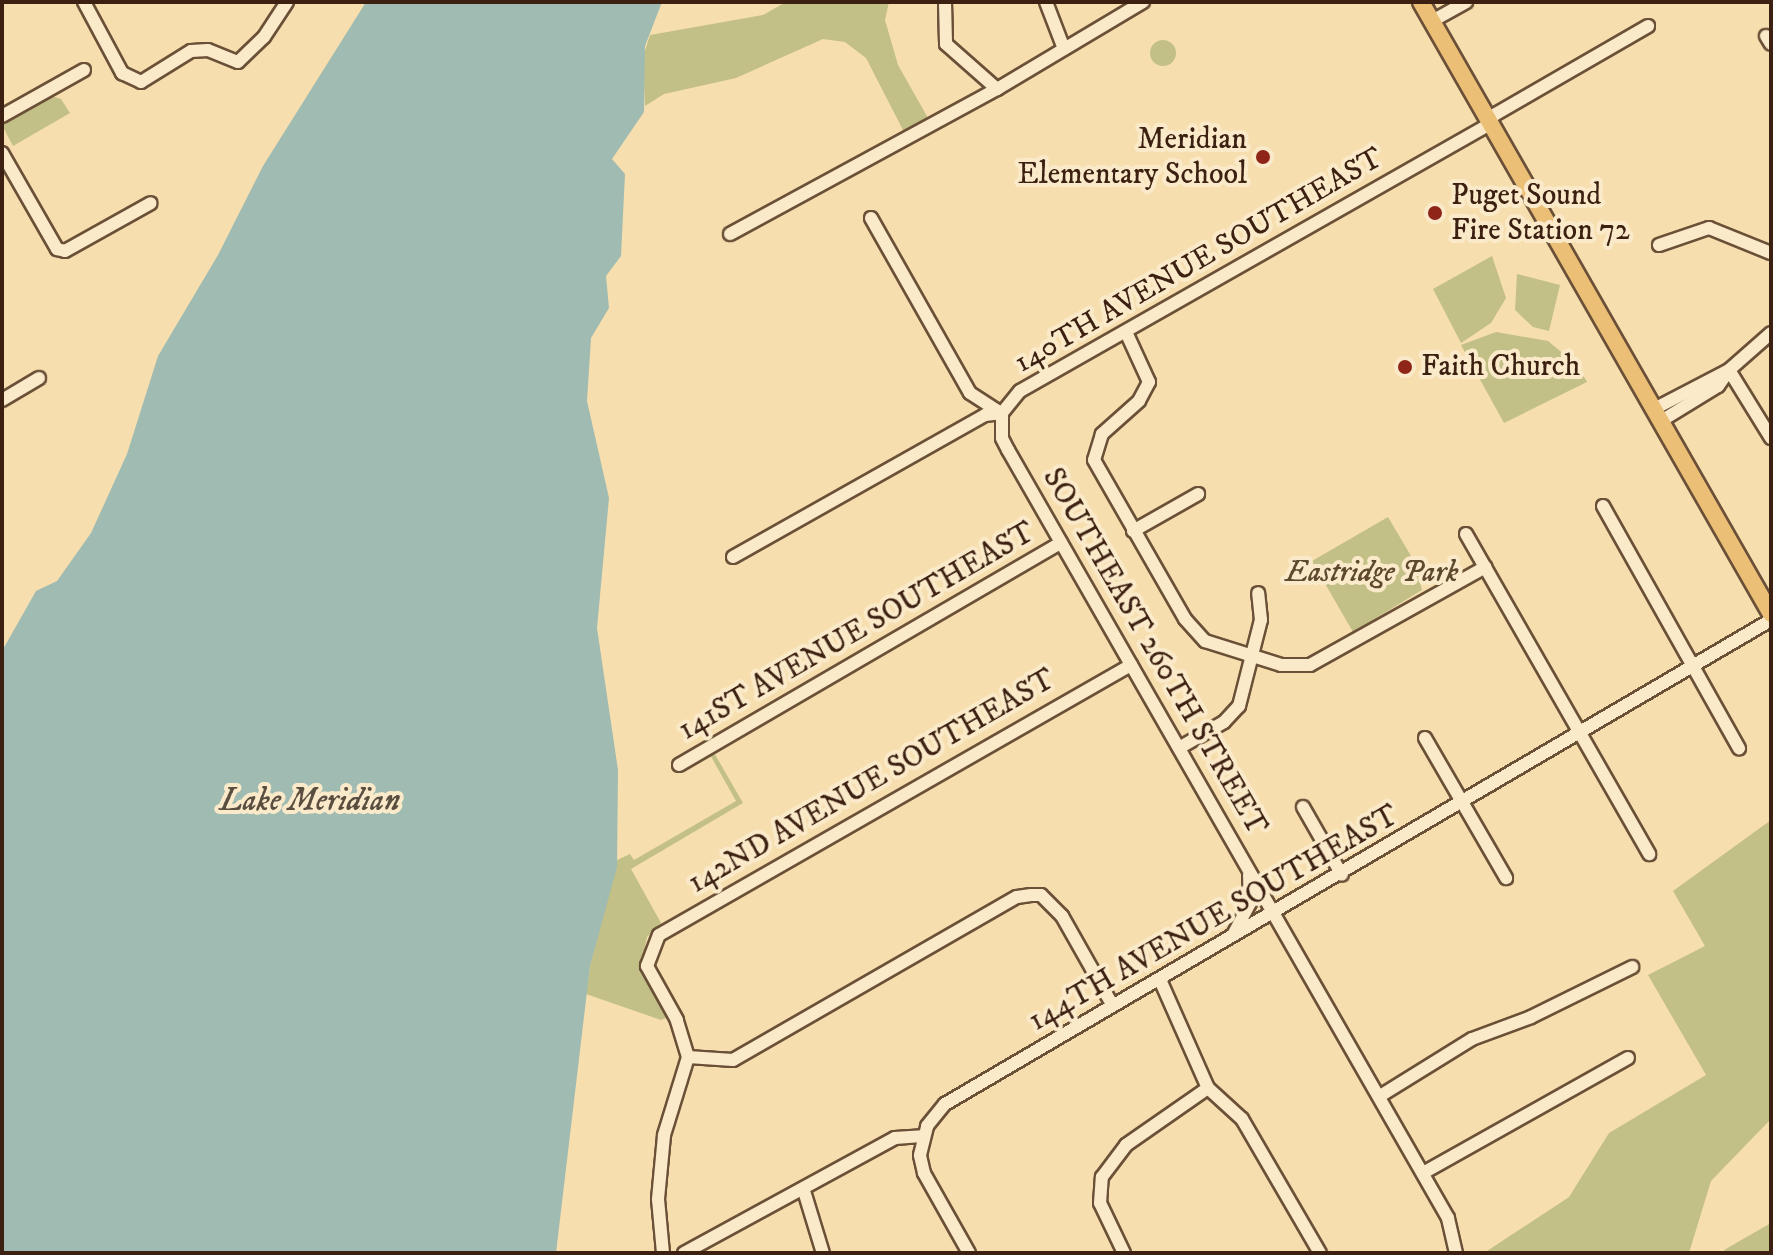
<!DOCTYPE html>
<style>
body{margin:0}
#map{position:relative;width:1773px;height:1255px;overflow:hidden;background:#f7deae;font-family:"IM FELL DW Pica",serif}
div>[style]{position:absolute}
.green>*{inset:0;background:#c2c086}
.round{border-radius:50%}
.water>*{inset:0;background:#9fbbb2}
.roads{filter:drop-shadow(2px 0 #6b5038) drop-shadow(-2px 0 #6b5038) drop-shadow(0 2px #6b5038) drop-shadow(0 -2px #6b5038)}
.minor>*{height:12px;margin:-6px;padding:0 6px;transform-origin:6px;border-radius:6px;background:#faeaca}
.major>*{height:16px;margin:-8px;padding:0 8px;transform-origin:8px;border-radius:8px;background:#ecbf77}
.dots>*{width:22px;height:22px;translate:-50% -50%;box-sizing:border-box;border:4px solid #faeaca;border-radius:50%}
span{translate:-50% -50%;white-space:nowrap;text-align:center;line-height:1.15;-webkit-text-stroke:8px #faeaca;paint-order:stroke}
.poi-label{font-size:30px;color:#3c2011}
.right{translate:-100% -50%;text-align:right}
.left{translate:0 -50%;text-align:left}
.street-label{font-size:30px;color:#3c2011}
.park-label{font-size:30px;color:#5e482e;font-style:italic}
.water-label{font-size:32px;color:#5a4e41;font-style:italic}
.frame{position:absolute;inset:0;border:4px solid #3c2011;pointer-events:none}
</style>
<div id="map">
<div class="green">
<i style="clip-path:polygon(786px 2px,889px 2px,885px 20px,898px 65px,928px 118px,904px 132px,866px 58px,845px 42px,823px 39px,736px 78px,664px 94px,645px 106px,643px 57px,650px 35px,763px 15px)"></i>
<i class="round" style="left:1150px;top:40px;width:26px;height:26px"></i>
<i style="clip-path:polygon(51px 96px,61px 99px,70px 113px,13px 146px,2px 125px)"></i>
<i style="clip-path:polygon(1492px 256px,1506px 298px,1491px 323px,1461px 343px,1433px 289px)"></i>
<i style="clip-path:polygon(1517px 274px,1560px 285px,1549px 331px,1533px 327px,1515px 310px)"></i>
<i style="clip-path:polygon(1496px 332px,1548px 341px,1577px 365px,1587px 382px,1504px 423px,1461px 345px)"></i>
<i style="clip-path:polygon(1388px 517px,1414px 561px,1422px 590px,1353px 632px,1312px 561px)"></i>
<i style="clip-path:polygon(713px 751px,743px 803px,631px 869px,661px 923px,647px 937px,642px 962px,668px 1017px,661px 1020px,586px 994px,590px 966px,617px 860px,630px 854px,634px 860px,736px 801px,709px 753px)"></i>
<i style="clip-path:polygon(1771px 820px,1771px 1119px,1711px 1181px,1689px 1253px,1484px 1253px,1569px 1197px,1609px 1133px,1706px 1075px,1648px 975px,1705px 946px,1673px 891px)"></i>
<i style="clip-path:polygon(1771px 1223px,1771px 1253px,1726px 1253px,1724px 1250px)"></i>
</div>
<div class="water">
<i style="clip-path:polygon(366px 2px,662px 2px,645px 46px,644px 112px,612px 159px,625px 174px,621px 256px,606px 276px,609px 308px,591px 338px,587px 401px,609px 498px,597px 628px,618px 770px,617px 867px,590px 966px,556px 1253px,2px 1253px,2px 651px,36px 591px,57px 581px,91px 533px,127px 454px,158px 356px,218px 255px,263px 166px)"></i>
</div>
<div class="roads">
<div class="minor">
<i style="left:84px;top:2px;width:81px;rotate:61.8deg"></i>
<i style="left:122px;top:73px;width:21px;rotate:25deg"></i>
<i style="left:141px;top:82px;width:59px;rotate:-31.8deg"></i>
<i style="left:191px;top:51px;width:17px;rotate:-3deg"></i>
<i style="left:208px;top:50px;width:32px;rotate:22deg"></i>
<i style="left:238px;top:62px;width:36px;rotate:-44deg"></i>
<i style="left:264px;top:37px;width:42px;rotate:-56.7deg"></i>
<i style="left:945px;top:2px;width:42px;rotate:88.6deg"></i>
<i style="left:946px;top:44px;width:68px;rotate:41.4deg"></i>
<i style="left:1046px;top:2px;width:50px;rotate:69deg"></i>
<i style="left:1432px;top:21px;width:39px;rotate:-29deg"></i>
<i style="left:1766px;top:36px;width:9px;rotate:58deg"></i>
<i style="left:2px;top:116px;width:94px;rotate:-29.3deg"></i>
<i style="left:2px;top:153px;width:111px;rotate:60.2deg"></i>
<i style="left:57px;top:249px;width:8px;rotate:14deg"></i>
<i style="left:65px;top:251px;width:98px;rotate:-29.2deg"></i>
<i style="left:871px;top:218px;width:201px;rotate:60.5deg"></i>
<i style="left:970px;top:393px;width:35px;rotate:33deg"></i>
<i style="left:730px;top:234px;width:304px;rotate:-28.5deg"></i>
<i style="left:997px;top:89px;width:170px;rotate:-30.8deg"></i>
<i style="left:1659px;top:245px;width:53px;rotate:-18.8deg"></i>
<i style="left:1709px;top:228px;width:67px;rotate:22deg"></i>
<i style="left:1126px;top:332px;width:55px;rotate:65.3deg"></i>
<i style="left:1149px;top:382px;width:21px;rotate:118deg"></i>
<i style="left:1139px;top:401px;width:50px;rotate:138.3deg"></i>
<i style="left:1102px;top:434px;width:27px;rotate:107deg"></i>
<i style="left:1094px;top:460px;width:183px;rotate:60.2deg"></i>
<i style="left:1185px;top:619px;width:30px;rotate:48deg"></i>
<i style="left:1205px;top:641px;width:80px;rotate:17.5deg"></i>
<i style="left:1281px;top:665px;width:29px"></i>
<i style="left:1310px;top:665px;width:201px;rotate:-29.2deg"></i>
<i style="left:1729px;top:370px;width:80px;rotate:58.3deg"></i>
<i style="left:2px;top:400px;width:43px;rotate:-30.7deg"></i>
<i style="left:1654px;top:409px;width:85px;rotate:-27.5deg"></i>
<i style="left:1729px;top:370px;width:56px;rotate:-41.4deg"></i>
<i style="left:1661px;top:421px;width:67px;rotate:-31.6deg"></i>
<i style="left:1718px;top:386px;width:19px;rotate:-55deg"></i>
<i style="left:1603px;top:506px;width:278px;rotate:60.7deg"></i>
<i style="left:1133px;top:531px;width:75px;rotate:-29.6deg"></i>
<i style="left:1466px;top:534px;width:369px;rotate:60.2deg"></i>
<i style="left:733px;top:557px;width:289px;rotate:-29.4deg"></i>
<i style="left:985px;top:415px;width:17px;rotate:-7deg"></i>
<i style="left:1425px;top:738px;width:162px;rotate:59.9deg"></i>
<i style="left:1179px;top:748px;width:52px;rotate:-30deg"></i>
<i style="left:1224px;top:722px;width:22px;rotate:-47deg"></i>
<i style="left:1239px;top:706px;width:89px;rotate:-75.7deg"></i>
<i style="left:1261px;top:620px;width:27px;rotate:-96deg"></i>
<i style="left:679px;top:765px;width:442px;rotate:-30.2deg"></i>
<i style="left:1303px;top:807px;width:78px;rotate:60.2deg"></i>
<i style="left:1233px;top:935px;width:36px;rotate:-62deg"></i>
<i style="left:1250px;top:903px;width:28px;rotate:-92deg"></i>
<i style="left:1161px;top:982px;width:116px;rotate:66.1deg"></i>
<i style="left:1208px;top:1088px;width:46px;rotate:42.4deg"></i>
<i style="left:1242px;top:1119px;width:155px;rotate:59.8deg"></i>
<i style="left:688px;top:1057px;width:39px;rotate:-107deg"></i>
<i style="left:677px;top:1020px;width:62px;rotate:-119.1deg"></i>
<i style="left:647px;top:966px;width:33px;rotate:-69deg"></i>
<i style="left:659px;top:935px;width:544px;rotate:-29.77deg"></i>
<i style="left:688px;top:1057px;width:45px;rotate:3.8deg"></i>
<i style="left:733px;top:1060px;width:327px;rotate:-29.9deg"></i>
<i style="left:1017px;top:897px;width:14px;rotate:-8deg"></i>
<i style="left:1031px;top:895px;width:10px"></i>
<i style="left:1041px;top:895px;width:30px;rotate:45deg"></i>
<i style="left:1062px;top:916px;width:103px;rotate:60.5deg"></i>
<i style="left:1380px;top:1096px;width:108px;rotate:-31.8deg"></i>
<i style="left:1472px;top:1039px;width:63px;rotate:-20.4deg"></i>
<i style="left:1531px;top:1017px;width:113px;rotate:-26.3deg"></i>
<i style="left:1423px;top:1173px;width:235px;rotate:-29.3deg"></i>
<i style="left:804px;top:1191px;width:65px;rotate:73deg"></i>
<i style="left:663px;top:1253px;width:54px;rotate:-95.3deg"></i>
<i style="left:658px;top:1199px;width:64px;rotate:-84.6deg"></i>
<i style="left:664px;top:1135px;width:82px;rotate:-72.9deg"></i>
<i style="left:684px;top:1253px;width:240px;rotate:-28.6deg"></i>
<i style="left:895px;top:1138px;width:27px;rotate:-4deg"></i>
<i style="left:969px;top:1253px;width:92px;rotate:-119.4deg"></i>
<i style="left:924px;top:1173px;width:18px;rotate:-103deg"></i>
<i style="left:920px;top:1155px;width:30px;rotate:-76deg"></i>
<i style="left:927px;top:1126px;width:28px;rotate:-51deg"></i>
<i style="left:945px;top:1104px;width:957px;rotate:-30.37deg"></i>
<i style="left:1124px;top:1253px;width:55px;rotate:-115.6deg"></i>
<i style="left:1100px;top:1203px;width:26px;rotate:-86deg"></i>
<i style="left:1102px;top:1177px;width:40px;rotate:-53deg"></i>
<i style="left:1126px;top:1145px;width:100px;rotate:-34.8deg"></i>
<i style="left:1456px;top:1253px;width:36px;rotate:-103deg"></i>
<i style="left:1448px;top:1218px;width:885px;rotate:-119.81deg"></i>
<i style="left:1008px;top:450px;width:13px;rotate:-117deg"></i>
<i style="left:1002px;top:438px;width:25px;rotate:-90deg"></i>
<i style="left:1002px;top:413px;width:28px;rotate:-51deg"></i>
<i style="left:1020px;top:391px;width:538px;rotate:-29.61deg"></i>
<i style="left:1488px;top:125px;width:12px;rotate:-59deg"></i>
<i style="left:1494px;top:115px;width:178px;rotate:-30deg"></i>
</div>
<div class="major">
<i style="left:1421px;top:2px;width:705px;rotate:60.23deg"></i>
</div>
</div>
<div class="dots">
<i style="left:1263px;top:157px;background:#8f2418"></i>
<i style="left:1435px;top:213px;background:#8f2418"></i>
<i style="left:1405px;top:367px;background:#8f2418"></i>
</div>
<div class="poi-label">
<span class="right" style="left:1247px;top:157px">Meridian<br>Elementary School</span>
<span class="left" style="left:1451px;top:213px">Puget Sound<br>Fire Station 72</span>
<span class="left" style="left:1421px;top:367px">Faith Church</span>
</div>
<div class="street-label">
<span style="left:1199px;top:261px;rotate:-30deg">140TH AVENUE SOUTHEAST</span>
<span style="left:857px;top:632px;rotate:-30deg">141ST AVENUE SOUTHEAST</span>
<span style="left:1154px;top:652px;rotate:60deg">SOUTHEAST 260TH STREET</span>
<span style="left:872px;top:782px;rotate:-30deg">142ND AVENUE SOUTHEAST</span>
<span style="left:1214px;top:919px;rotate:-30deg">144TH AVENUE SOUTHEAST</span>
</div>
<div class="park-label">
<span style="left:1372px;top:573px">Eastridge Park</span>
</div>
<div class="water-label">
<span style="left:310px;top:801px">Lake Meridian</span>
</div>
<div class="frame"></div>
</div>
